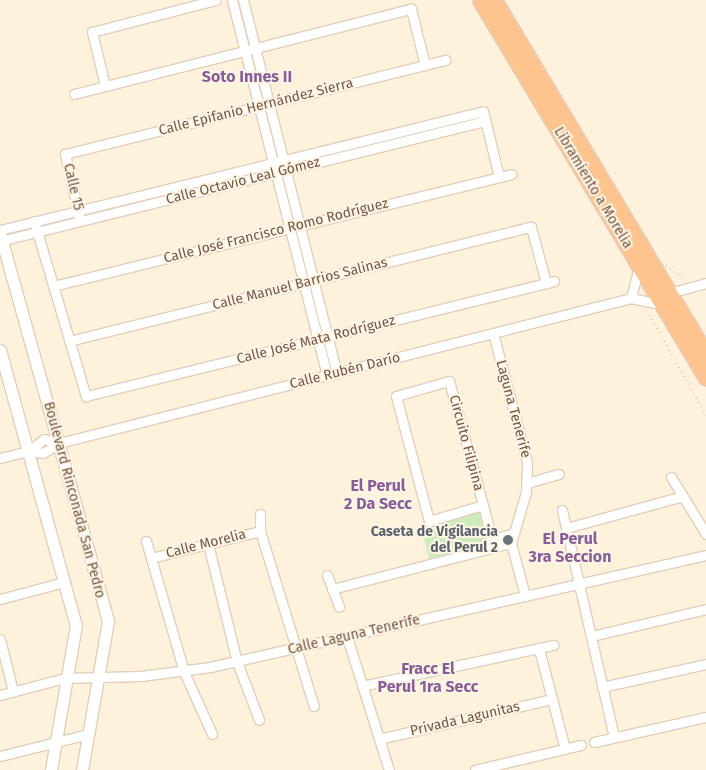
<!DOCTYPE html>
<meta charset="utf-8">
<style>
body{margin:0}
#map{position:relative;width:706px;height:770px;overflow:hidden;background:#fef2dd;font-family:"Fira Sans",sans-serif}
div>[style]{position:absolute}
.green>*{inset:0;background:#cdecbb}
.path>*{height:1px;margin-top:-0.5px;transform-origin:0;background:repeating-linear-gradient(90deg,#dab296 0 1px,transparent 0 5px)}
.roads{filter:drop-shadow(1px 0 #e2ceb9) drop-shadow(-1px 0 #e2ceb9) drop-shadow(0 1px #e2ceb9) drop-shadow(0 -1px #e2ceb9)}
.minor>*{height:9px;margin:-4.5px;padding:0 4.5px;transform-origin:4.5px;border-radius:4.5px;background:#fff}
.tertiary>*{height:11px;margin:-5.5px;padding:0 5.5px;transform-origin:5.5px;border-radius:5.5px;background:#fff}
.trunk>*{height:15px;margin:-7.5px;padding:0 7.5px;transform-origin:7.5px;border-radius:7.5px;background:#fec490}
.dots>*{width:14px;height:14px;translate:-50% -50%;box-sizing:border-box;border:2px solid #fff5e5;border-radius:50%}
span{translate:-50% -50%;white-space:nowrap;text-align:center;line-height:1.15;-webkit-text-stroke:4px #fff5e5;paint-order:stroke}
.street-label{font-size:14px;color:#755744}
.worship-label{font-size:14px;color:#5b616d;font-weight:700}
.right{translate:-100% -50%;text-align:right}
.quarter-label{font-size:16px;color:#875e99;font-weight:700}
</style>
<div id="map">
<div class="green">
<i style="clip-path:polygon(479px 508px,491px 546px,430px 562px,422px 530px,426px 524px)"></i>
</div>
<div class="path">
<i style="left:666px;top:265px;width:24px;rotate:36deg"></i>
<i style="left:647px;top:310px;width:120px;rotate:60.7deg"></i>
</div>
<div class="roads">
<div class="minor">
<i style="left:232px;top:0;width:387px;rotate:75.8deg"></i>
<i style="left:243px;top:0;width:385px;rotate:75.9deg"></i>
<i style="left:105px;top:86px;width:56px;rotate:-103.5deg"></i>
<i style="left:92px;top:32px;width:128px;rotate:-14.5deg"></i>
<i style="left:74px;top:94px;width:348px;rotate:-14.2deg"></i>
<i style="left:411px;top:9px;width:58px;rotate:76deg"></i>
<i style="left:79px;top:216px;width:64px;rotate:-102.7deg"></i>
<i style="left:65px;top:154px;width:392px;rotate:-13.9deg"></i>
<i style="left:34px;top:221px;width:183px;rotate:73.5deg"></i>
<i style="left:86px;top:396px;width:482px;rotate:-13.8deg"></i>
<i style="left:0;top:230px;width:497px;rotate:-13.8deg"></i>
<i style="left:483px;top:111px;width:68px;rotate:76.4deg"></i>
<i style="left:0;top:241px;width:500px;rotate:-13.9deg"></i>
<i style="left:53px;top:286px;width:472px;rotate:-13.7deg"></i>
<i style="left:669px;top:293px;width:38px;rotate:-15deg"></i>
<i style="left:631px;top:298px;width:34px;rotate:-76deg"></i>
<i style="left:493px;top:333px;width:134px;rotate:75.3deg"></i>
<i style="left:527px;top:463px;width:29px;rotate:92deg"></i>
<i style="left:526px;top:492px;width:53px;rotate:106.4deg"></i>
<i style="left:69px;top:341px;width:476px;rotate:-13.9deg"></i>
<i style="left:531px;top:227px;width:58px;rotate:75deg"></i>
<i style="left:29px;top:451px;width:19px;rotate:-39deg"></i>
<i style="left:44px;top:439px;width:16px;rotate:15deg"></i>
<i style="left:0;top:458px;width:30px;rotate:-14deg"></i>
<i style="left:29px;top:451px;width:14px;rotate:8deg"></i>
<i style="left:43px;top:453px;width:19px;rotate:-32deg"></i>
<i style="left:59px;top:443px;width:590px;rotate:-14.22deg"></i>
<i style="left:631px;top:298px;width:33px;rotate:12deg"></i>
<i style="left:671px;top:477px;width:67px;rotate:58.4deg"></i>
<i style="left:527px;top:483px;width:33px;rotate:-16deg"></i>
<i style="left:483px;top:505px;width:56px;rotate:163.5deg"></i>
<i style="left:429px;top:521px;width:129px;rotate:-104.8deg"></i>
<i style="left:396px;top:396px;width:55px;rotate:-15.8deg"></i>
<i style="left:449px;top:381px;width:129px;rotate:74.7deg"></i>
<i style="left:483px;top:505px;width:44px;rotate:75.7deg"></i>
<i style="left:562px;top:510px;width:233px;rotate:77.1deg"></i>
<i style="left:260px;top:514px;width:17px;rotate:90deg"></i>
<i style="left:260px;top:531px;width:183px;rotate:72.9deg"></i>
<i style="left:566px;top:528px;width:121px;rotate:-15.3deg"></i>
<i style="left:492px;top:539px;width:23px;rotate:-15deg"></i>
<i style="left:146px;top:541px;width:136px;rotate:73.8deg"></i>
<i style="left:184px;top:672px;width:68px;rotate:65.7deg"></i>
<i style="left:511px;top:543px;width:55px;rotate:75.2deg"></i>
<i style="left:208px;top:544px;width:122px;rotate:76.2deg"></i>
<i style="left:237px;top:662px;width:62px;rotate:69.2deg"></i>
<i style="left:151px;top:558px;width:112px;rotate:-13.9deg"></i>
<i style="left:327px;top:575px;width:34px;rotate:69deg"></i>
<i style="left:332px;top:589px;width:185px;rotate:-14.4deg"></i>
<i style="left:0;top:599px;width:66px;rotate:-14.9deg"></i>
<i style="left:591px;top:636px;width:118px;rotate:-13.2deg"></i>
<i style="left:347px;top:637px;width:139px;rotate:72.5deg"></i>
<i style="left:0;top:639px;width:54px;rotate:76deg"></i>
<i style="left:539px;top:649px;width:103px;rotate:75.4deg"></i>
<i style="left:362px;top:686px;width:196px;rotate:-12.1deg"></i>
<i style="left:602px;top:687px;width:107px;rotate:-12.5deg"></i>
<i style="left:0;top:695px;width:67px;rotate:-14.7deg"></i>
<i style="left:65px;top:678px;width:76px;rotate:-1.5deg"></i>
<i style="left:141px;top:676px;width:70px;rotate:-7.4deg"></i>
<i style="left:210px;top:667px;width:508px;rotate:-12.72deg"></i>
<i style="left:379px;top:739px;width:178px;rotate:-13deg"></i>
<i style="left:594px;top:742px;width:115px;rotate:-12.6deg"></i>
<i style="left:0;top:756px;width:91px;rotate:-14deg"></i>
<i style="left:475px;top:770px;width:109px;rotate:-13.3deg"></i>
</div>
<div class="tertiary">
<i style="left:0;top:234px;width:402px;rotate:74.4deg"></i>
<i style="left:108px;top:621px;width:151px;rotate:99.9deg"></i>
<i style="left:0;top:350px;width:285px;rotate:74.6deg"></i>
<i style="left:76px;top:625px;width:147px;rotate:99.8deg"></i>
</div>
<div class="trunk">
<i style="left:480px;top:0;width:440px;rotate:59.1deg"></i>
<i style="left:494px;top:0;width:413px;rotate:59.1deg"></i>
</div>
</div>
<div class="dots">
<i style="left:508px;top:540px;background:#6b7280"></i>
</div>
<div class="street-label">
<span style="left:256px;top:107px;rotate:-14deg">Calle Epifanio Hernández Sierra</span>
<span style="left:243px;top:181px;rotate:-14deg">Calle Octavio Leal Gómez</span>
<span style="left:73px;top:187px;rotate:77deg">Calle 15</span>
<span style="left:593px;top:188px;rotate:59deg">Libramiento a Morelia</span>
<span style="left:276px;top:231px;rotate:-14deg">Calle José Francisco Romo Rodríguez</span>
<span style="left:300px;top:284px;rotate:-14deg">Calle Manuel Barrios Salinas</span>
<span style="left:316px;top:340px;rotate:-14deg">Calle José Mata Rodríguez</span>
<span style="left:345px;top:371px;rotate:-14deg">Calle Rubén Darío</span>
<span style="left:513px;top:409px;rotate:75deg">Laguna Tenerife</span>
<span style="left:466px;top:443px;rotate:75deg">Circuito Filipina</span>
<span style="left:74px;top:500px;rotate:75deg">Boulevard Rinconada San Pedro</span>
<span style="left:206px;top:544px;rotate:-14deg">Calle Morelia</span>
<span style="left:354px;top:635px;rotate:-13deg">Calle Laguna Tenerife</span>
<span style="left:465px;top:719px;rotate:-13deg">Privada Lagunitas</span>
</div>
<div class="worship-label">
<span class="right" style="left:498px;top:540px">Caseta de Vigilancia<br>del Perul 2</span>
</div>
<div class="quarter-label">
<span style="left:247px;top:77px">Soto Innes II</span>
<span style="left:378px;top:495px">El Perul<br>2 Da Secc</span>
<span style="left:570px;top:548px">El Perul<br>3ra Seccion</span>
<span style="left:428px;top:678px">Fracc El<br>Perul 1ra Secc</span>
</div>
</div>
